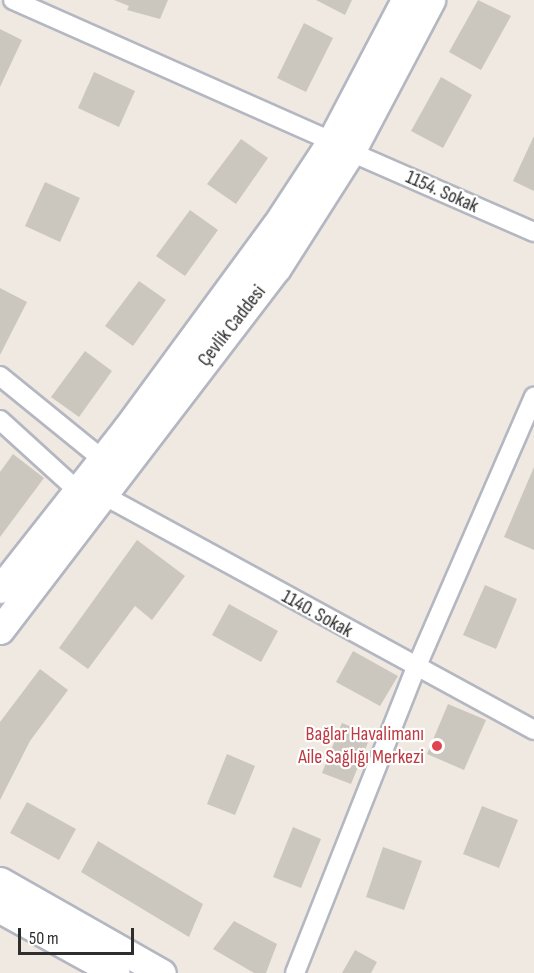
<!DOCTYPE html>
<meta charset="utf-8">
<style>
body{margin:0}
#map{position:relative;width:534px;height:973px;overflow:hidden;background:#efe9e1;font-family:"Sofia Sans Condensed",sans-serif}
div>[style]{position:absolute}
.building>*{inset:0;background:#cbc7bf}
.roads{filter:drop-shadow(2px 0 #b4b7c1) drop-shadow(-2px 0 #b4b7c1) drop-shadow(0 2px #b4b7c1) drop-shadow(0 -2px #b4b7c1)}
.street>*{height:18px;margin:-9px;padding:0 9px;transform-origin:9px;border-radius:9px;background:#fff}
.secondary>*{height:27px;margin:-13.5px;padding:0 13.5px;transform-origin:13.5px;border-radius:13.5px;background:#fff}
.dots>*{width:16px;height:16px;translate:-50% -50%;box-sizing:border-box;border:3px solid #fff;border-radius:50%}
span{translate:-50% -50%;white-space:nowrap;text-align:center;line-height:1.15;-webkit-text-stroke:4.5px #fff;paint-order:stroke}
.street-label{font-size:20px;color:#2e2e2e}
.health-label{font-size:20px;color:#be3a42}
.right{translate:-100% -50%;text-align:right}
.scale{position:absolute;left:18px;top:928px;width:116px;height:27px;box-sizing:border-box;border:3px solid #2e2e2e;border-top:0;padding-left:8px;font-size:18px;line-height:21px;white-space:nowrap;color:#2e2e2e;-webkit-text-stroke:4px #fff;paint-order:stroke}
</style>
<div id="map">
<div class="building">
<i style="clip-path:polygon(114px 0,168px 0,160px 19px,127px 10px,129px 6px)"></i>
<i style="clip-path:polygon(316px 0,352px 0,345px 15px)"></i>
<i style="clip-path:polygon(478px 0,511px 16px,481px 70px,449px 52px)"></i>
<i style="clip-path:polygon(304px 23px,333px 38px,306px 92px,277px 78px)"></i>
<i style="clip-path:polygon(0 29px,22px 40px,0 87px)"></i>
<i style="clip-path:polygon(94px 72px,135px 91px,119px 127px,78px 108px)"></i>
<i style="clip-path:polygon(441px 77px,472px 95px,443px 148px,411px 131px)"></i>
<i style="clip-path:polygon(534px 136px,534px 191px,513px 181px)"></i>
<i style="clip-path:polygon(241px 139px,268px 158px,236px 204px,207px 184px)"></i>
<i style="clip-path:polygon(45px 182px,80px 198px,60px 242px,25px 226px)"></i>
<i style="clip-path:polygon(190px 210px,218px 230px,185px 276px,156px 256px)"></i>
<i style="clip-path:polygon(139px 281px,166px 300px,133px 346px,105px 326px)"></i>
<i style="clip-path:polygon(0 288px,27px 302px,0 355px)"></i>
<i style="clip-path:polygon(85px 351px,112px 371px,79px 417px,51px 397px)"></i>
<i style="clip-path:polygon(13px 454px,44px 478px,0 537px,0 472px)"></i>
<i style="clip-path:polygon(534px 467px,534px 550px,504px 537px)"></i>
<i style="clip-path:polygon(137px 540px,185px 576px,152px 620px,135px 606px,88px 669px,59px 648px)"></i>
<i style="clip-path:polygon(485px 585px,517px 599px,496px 649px,463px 635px)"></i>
<i style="clip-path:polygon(229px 604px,278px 631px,261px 662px,212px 635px)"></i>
<i style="clip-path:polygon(353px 651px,398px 676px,380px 706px,336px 682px)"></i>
<i style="clip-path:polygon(40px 669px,68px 690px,30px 741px,0 800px,0 722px)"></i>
<i style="clip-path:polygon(448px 704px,486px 720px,464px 770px,427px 754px)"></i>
<i style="clip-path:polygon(342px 723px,371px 735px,351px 784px,322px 773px)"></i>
<i style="clip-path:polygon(227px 754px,255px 766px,235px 815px,207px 804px)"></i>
<i style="clip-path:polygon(27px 802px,76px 829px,59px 860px,10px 833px)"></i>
<i style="clip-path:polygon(482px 806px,518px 820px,499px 868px,463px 854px)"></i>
<i style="clip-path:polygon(293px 827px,321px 839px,301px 888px,273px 877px)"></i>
<i style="clip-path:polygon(98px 841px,203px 904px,189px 937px,81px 872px)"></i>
<i style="clip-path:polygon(383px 847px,422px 861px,404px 910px,366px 897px)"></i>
<i style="clip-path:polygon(234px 921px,277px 944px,266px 973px,254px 973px,213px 949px)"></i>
<i style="clip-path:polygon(355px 950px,377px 962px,371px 973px,342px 973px)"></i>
</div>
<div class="roads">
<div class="street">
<i style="left:13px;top:0;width:348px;rotate:23.9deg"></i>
<i style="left:351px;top:152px;width:200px;rotate:23.6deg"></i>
<i style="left:0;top:376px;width:132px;rotate:39.1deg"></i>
<i style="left:0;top:420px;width:105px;rotate:42.3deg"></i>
<i style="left:103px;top:495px;width:491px;rotate:28.6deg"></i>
<i style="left:295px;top:973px;width:328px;rotate:-68.4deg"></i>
<i style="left:416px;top:668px;width:296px;rotate:-66.5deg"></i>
</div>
<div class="secondary">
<i style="left:0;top:589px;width:204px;rotate:-51.8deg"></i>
<i style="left:126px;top:429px;width:253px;rotate:-53.7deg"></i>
<i style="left:276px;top:225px;width:100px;rotate:-56.8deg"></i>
<i style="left:331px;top:141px;width:159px;rotate:-62.3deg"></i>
<i style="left:0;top:630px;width:456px;rotate:-52.6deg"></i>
<i style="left:277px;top:268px;width:138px;rotate:-57.5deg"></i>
<i style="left:351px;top:152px;width:172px;rotate:-62.2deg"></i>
<i style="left:0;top:881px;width:186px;rotate:29.6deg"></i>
<i style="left:0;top:909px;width:132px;rotate:28.9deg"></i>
</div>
</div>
<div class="dots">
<i style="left:437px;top:746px;background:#e0444e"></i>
</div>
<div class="street-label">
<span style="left:442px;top:192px;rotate:24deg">1154. Sokak</span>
<span style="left:232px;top:326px;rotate:-52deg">Çevlik Caddesi</span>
<span style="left:317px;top:614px;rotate:29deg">1140. Sokak</span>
</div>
<div class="health-label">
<span class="right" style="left:424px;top:746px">Bağlar Havalimanı<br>Aile Sağlığı Merkezi</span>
</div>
<div class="scale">50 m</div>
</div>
